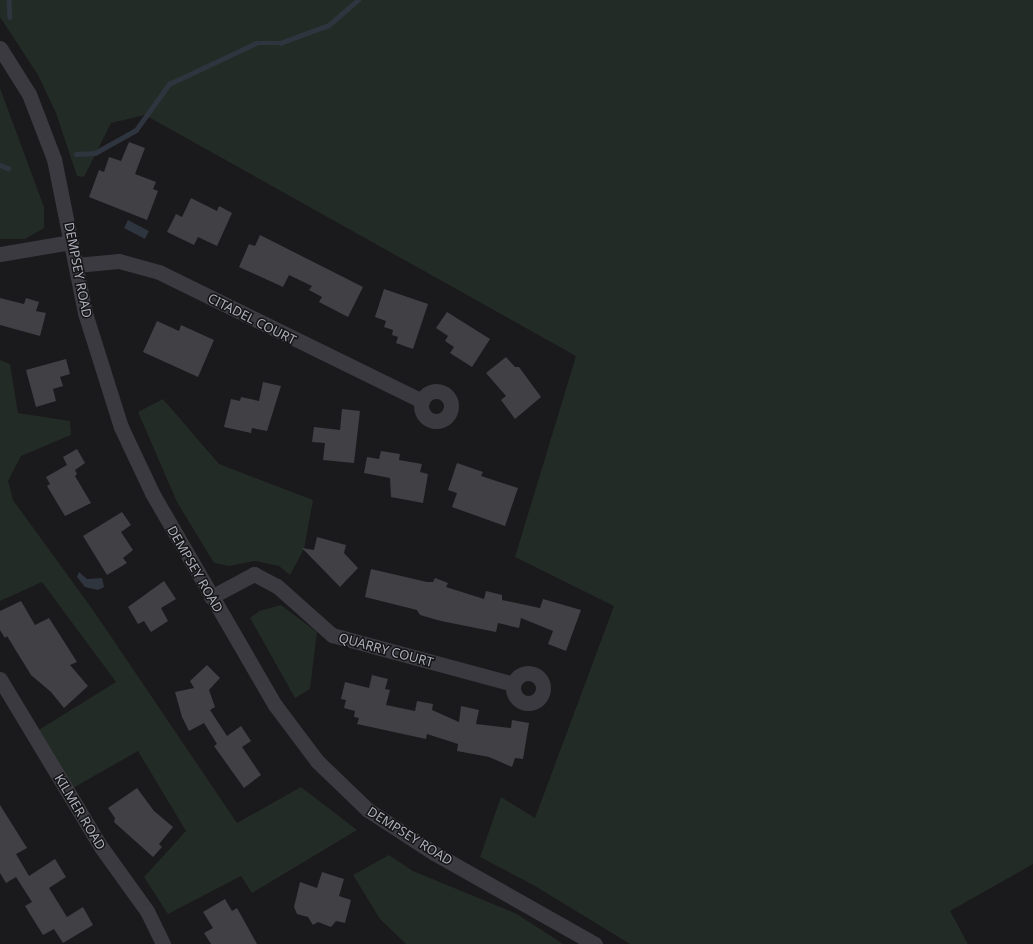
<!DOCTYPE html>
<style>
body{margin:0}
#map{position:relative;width:1033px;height:944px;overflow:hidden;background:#1a191b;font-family:"Noto Sans",sans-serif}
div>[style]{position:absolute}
.green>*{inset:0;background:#232b26}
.water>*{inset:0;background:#2f353f}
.stream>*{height:4.5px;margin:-2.25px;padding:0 2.25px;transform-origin:2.25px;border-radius:2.25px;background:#2f353f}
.building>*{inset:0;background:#414145}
.minor>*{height:15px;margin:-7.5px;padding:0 7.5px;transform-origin:7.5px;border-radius:7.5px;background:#3b3a40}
.minor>.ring{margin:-7.5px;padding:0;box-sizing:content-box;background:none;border:15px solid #3b3a40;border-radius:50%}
span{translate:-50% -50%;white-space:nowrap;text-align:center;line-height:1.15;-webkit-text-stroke:3px #151416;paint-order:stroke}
.street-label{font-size:13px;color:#acaeba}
</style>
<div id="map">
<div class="green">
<i style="clip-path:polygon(0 0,1033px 0,1033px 864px,950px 911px,968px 944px,630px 944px,535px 886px,480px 857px,501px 797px,535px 818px,614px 606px,515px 557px,576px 356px,145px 115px,111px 123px,84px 177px,77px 176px,56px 113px,38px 75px,0 17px)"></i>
<i style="clip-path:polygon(0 88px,44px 207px,44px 228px,25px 239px,0 239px)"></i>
<i style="clip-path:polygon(0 360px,10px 364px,18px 413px,70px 421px,71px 435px,21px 456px,8px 481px,13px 500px,93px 610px,237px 823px,301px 787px,357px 830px,252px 893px,241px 876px,168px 914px,144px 877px,186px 831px,138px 751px,73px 788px,37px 731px,116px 682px,42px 582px,0 601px)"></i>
<i style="clip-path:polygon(163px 399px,219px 464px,313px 500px,304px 549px,290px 575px,279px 566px,255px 561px,229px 566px,214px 563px,177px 502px,138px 412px)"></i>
<i style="clip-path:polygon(281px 605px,317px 632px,310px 689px,295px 698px,250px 618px,259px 611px)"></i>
<i style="clip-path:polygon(389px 855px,413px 871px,517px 914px,563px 944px,406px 944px,380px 919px,353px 875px)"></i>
</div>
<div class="water">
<i style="clip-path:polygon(128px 220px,149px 231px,145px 239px,124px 228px)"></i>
<i style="clip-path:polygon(79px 572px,87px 579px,102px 578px,104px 587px,98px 590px,85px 587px,77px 577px)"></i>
</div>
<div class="stream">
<i style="left:9px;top:0;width:17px;rotate:87deg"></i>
<i style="left:76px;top:154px;width:19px;rotate:-3deg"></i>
<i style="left:95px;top:153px;width:47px;rotate:-29.3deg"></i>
<i style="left:136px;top:130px;width:57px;rotate:-54.3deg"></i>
<i style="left:169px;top:84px;width:96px;rotate:-25.2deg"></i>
<i style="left:256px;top:43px;width:24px"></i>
<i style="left:280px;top:43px;width:52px;rotate:-20.2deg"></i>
<i style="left:329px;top:25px;width:38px;rotate:-41deg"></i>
<i style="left:0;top:165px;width:9px;rotate:21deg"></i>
</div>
<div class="building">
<i style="clip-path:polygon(129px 142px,145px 148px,135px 174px,156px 182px,153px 189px,158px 191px,147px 220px,89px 197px,99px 170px,104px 172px,109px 157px,121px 161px)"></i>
<i style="clip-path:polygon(191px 198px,217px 211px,219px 206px,232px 213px,217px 246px,198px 237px,194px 245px,167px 232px,176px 214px,182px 217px)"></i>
<i style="clip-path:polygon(260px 235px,363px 287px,348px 317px,319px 302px,322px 297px,309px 290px,312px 286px,289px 275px,283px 287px,239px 267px,249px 244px,255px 246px)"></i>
<i style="clip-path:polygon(384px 289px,428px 304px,413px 349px,396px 343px,398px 337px,392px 335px,393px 330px,384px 327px,386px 321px,375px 317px)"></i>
<i style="clip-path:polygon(0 298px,24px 304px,26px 298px,39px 302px,36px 311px,46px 313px,40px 336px,0 325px)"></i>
<i style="clip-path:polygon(447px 312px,490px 339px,472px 367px,450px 353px,454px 347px,445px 341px,448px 336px,436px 328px)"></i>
<i style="clip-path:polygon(157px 321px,179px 331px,181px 325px,214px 340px,198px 377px,143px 352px)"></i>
<i style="clip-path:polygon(506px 357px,515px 367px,519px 367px,541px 397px,515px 419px,501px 400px,506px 396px,486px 373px)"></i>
<i style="clip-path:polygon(66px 359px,70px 374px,60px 377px,63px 386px,53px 389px,56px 401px,36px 407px,26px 370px)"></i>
<i style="clip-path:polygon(263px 382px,281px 386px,267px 431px,252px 428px,251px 433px,224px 427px,231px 399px,240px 401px,241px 397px,259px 401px)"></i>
<i style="clip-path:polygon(342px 409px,360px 411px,354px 463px,323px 460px,325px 443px,312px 442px,314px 427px,340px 430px)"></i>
<i style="clip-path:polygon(77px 449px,85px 463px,75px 470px,77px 474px,75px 476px,91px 503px,65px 516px,47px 486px,50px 484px,46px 477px,67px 465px,63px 457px)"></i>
<i style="clip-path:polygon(381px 451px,400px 454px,399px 460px,422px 464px,420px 472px,428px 474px,423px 503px,391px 497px,390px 478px,364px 473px,367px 457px,379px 459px)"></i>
<i style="clip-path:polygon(457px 463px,483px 472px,481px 476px,518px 488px,505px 526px,452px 507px,457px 493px,448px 490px)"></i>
<i style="clip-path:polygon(122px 512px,131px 525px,121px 532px,133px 550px,123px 558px,127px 563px,107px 575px,83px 536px)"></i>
<i style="clip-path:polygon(317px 537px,346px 545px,344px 553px,358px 568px,340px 587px,302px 548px,314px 550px)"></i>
<i style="clip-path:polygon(371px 569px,427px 582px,433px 582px,435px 578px,448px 583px,446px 587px,484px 599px,486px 591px,502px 595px,502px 600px,540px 608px,543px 599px,581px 610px,566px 651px,548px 644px,553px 631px,521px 618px,519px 628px,498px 623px,496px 632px,441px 621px,420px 615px,417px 610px,365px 597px)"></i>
<i style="clip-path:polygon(164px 581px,176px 599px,161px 608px,168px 621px,151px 632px,144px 621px,138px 624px,128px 607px)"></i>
<i style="clip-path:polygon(21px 601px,35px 625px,49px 618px,77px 662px,70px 665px,88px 686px,64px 708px,51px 692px,31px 675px,7px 636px,5px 638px,0 630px,0 611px)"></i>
<i style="clip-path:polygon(207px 665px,220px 678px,209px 690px,215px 707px,210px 710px,227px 736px,241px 726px,251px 741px,242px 747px,261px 775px,244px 788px,214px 746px,217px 744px,204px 723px,189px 731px,182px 717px,175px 692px,194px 688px,190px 681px)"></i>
<i style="clip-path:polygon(372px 675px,388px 679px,385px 689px,390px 690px,386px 705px,415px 711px,417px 701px,433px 704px,432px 710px,459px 722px,461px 706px,479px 710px,476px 724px,511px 728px,512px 720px,529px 723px,523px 759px,515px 758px,512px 767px,489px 757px,457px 751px,458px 744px,427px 734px,426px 739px,357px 724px,359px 718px,354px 717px,355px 711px,344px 708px,346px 700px,341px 699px,345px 682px,369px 688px)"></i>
<i style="clip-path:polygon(137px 788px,154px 811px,173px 827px,159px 844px,162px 847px,153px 857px,114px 822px,115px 818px,108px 808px)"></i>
<i style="clip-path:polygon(0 805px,27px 848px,16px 854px,29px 876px,55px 859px,66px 877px,49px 888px,67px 917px,83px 907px,93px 925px,63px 943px,54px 929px,43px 935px,25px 906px,32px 902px,16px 877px,6px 883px,0 873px)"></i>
<i style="clip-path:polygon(322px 872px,344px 879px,339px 896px,351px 900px,345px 923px,336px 921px,331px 927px,318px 922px,313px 925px,308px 917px,297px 914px,294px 907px,300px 882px,317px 888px)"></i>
<i style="clip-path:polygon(225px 899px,232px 911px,237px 908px,257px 944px,211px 944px,204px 933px,213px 928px,203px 912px)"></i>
</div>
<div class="minor">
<i style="left:0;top:48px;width:54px;rotate:57.8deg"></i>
<i style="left:29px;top:94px;width:70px;rotate:69deg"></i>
<i style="left:54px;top:159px;width:157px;rotate:78.6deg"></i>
<i style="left:85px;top:313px;width:120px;rotate:72.5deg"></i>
<i style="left:121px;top:427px;width:73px;rotate:64.8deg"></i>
<i style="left:152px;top:493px;width:245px;rotate:59.9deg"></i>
<i style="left:275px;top:705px;width:70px;rotate:53.1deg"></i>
<i style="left:317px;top:761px;width:71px;rotate:43.9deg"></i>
<i style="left:368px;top:810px;width:79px;rotate:33.1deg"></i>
<i style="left:434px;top:853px;width:185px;rotate:29.5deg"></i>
<i style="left:0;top:254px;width:72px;rotate:-9.6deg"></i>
<i style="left:76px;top:265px;width:43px;rotate:-5.3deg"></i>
<i style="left:119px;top:261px;width:41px;rotate:15.4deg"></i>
<i style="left:159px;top:272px;width:293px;rotate:26.1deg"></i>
<i class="ring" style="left:421px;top:391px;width:15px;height:15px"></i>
<i style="left:211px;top:597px;width:49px;rotate:-28.1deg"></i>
<i style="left:254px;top:574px;width:26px;rotate:28deg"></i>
<i style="left:277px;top:586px;width:74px;rotate:41.7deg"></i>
<i style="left:332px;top:635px;width:188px;rotate:15.1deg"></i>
<i class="ring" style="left:513px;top:673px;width:15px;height:15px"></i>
<i style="left:0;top:679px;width:196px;rotate:59deg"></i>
<i style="left:101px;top:847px;width:79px;rotate:54.3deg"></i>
<i style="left:147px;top:911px;width:37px;rotate:64deg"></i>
</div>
<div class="street-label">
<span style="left:78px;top:270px;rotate:79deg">DEMPSEY ROAD</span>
<span style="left:252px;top:319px;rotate:27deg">CITADEL COURT</span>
<span style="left:195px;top:569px;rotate:60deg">DEMPSEY ROAD</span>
<span style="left:386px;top:650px;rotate:15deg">QUARRY COURT</span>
<span style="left:80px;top:812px;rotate:59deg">KILMER ROAD</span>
<span style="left:410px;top:836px;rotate:32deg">DEMPSEY ROAD</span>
</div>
</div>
